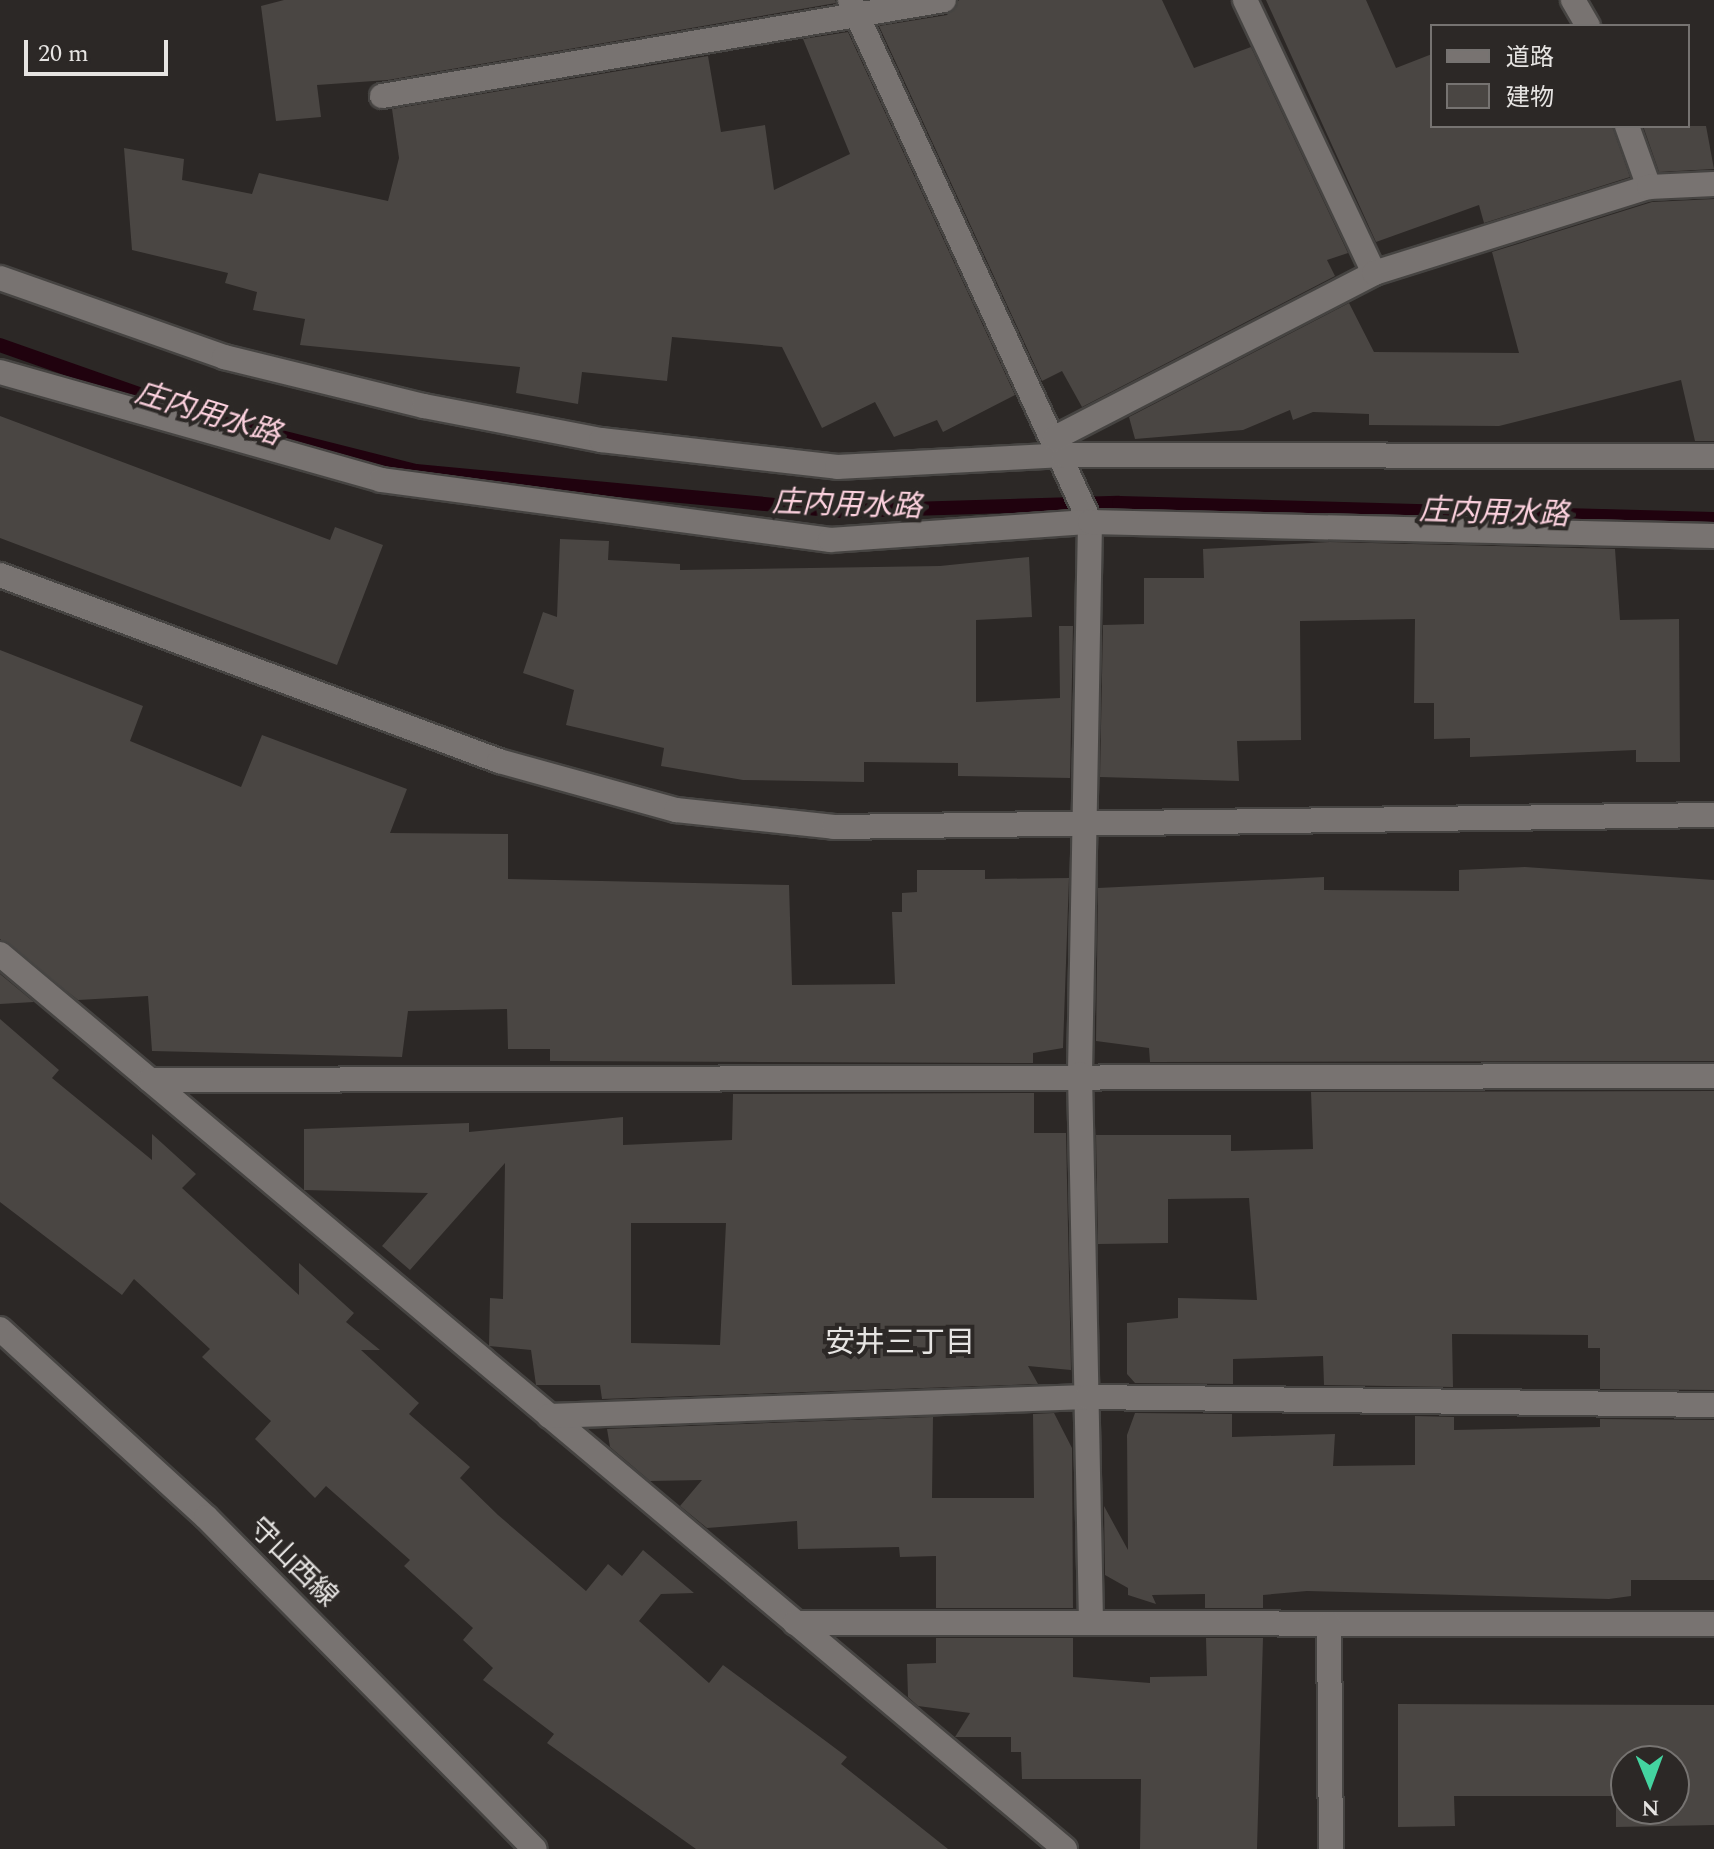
<!DOCTYPE html>
<meta charset="utf-8">
<style>
body{margin:0}
#map{position:relative;width:1714px;height:1849px;overflow:hidden;background:#2c2826;font-family:Spectral,"Noto Sans JP",serif}
div>[style]{position:absolute}
.stream>*{height:14px;margin:-7px;padding:0 7px;transform-origin:7px;border-radius:7px;background:#20020e}
.building>*{inset:0;background:#4a4643}
.roads{filter:drop-shadow(2px 0 #464442) drop-shadow(-2px 0 #464442) drop-shadow(0 2px #464442) drop-shadow(0 -2px #464442)}
.minor>*{height:24px;margin:-12px;padding:0 12px;transform-origin:12px;border-radius:12px;background:#787371}
.tertiary>*{height:24px;margin:-12px;padding:0 12px;transform-origin:12px;border-radius:12px;background:#787371}
.secondary>*{height:24px;margin:-12px;padding:0 12px;transform-origin:12px;border-radius:12px;background:#787371}
span{translate:-50% -50%;white-space:nowrap;text-align:center;line-height:1.15;-webkit-text-stroke:8px #2c2826;paint-order:stroke}
.street-label{font-size:28px;color:#e6e4e2}
.water-label{font-size:30px;color:#fcd1de;font-style:italic}
.neighbourhood-label{font-size:30px;color:#e6e4e2}
.legend{position:absolute;left:1430px;top:24px;width:260px;height:104px;box-sizing:border-box;background:#2c2826;border:2px solid #767371;margin:0;padding:10px 14px;list-style:none;font-size:24px;color:#e6e4e2}
.legend li{display:flex;align-items:center;gap:16px;height:40px}
.legend b{width:40px;border:2px solid #767371}
.north{position:absolute;left:1610px;top:1745px;width:80px;height:80px;box-sizing:border-box;background:#2c2826;border:2px solid #767371;border-radius:50%;rotate:179deg;font-size:22px;font-weight:700;line-height:32px;text-align:center;color:#e6e4e2}
.north::after{content:'';display:block;margin:auto;width:28px;height:36px;background:#44d4a0;clip-path:polygon(50% 0,100% 100%,50% 72%,0 100%)}
.scale{position:absolute;left:24px;top:40px;width:144px;height:36px;box-sizing:border-box;border:4px solid #e6e4e2;border-top:0;padding-left:10px;font-size:24px;line-height:28px;white-space:nowrap;color:#e6e4e2;-webkit-text-stroke:6px #2c2826;paint-order:stroke}
</style>
<div id="map">
<div class="stream">
<i style="left:0;top:345px;width:226px;rotate:19.4deg"></i>
<i style="left:213px;top:420px;width:209px;rotate:14.1deg"></i>
<i style="left:416px;top:471px;width:429px;rotate:5.4deg"></i>
<i style="left:843px;top:511px;width:276px;rotate:-1.7deg"></i>
<i style="left:1119px;top:503px;width:595px;rotate:1.54deg"></i>
</div>
<div class="building">
<i style="clip-path:polygon(284px 0,835px 0,836px 3px,388px 80px,317px 85px,321px 117px,276px 121px,261px 6px)"></i>
<i style="clip-path:polygon(959px 0,1162px 0,1194px 68px,1251px 47px,1348px 253px,1327px 260px,1335px 276px,1082px 407px,1062px 371px,1042px 381px,879px 26px,947px 15px)"></i>
<i style="clip-path:polygon(1266px 0,1366px 0,1396px 68px,1432px 54px,1432px 126px,1612px 126px,1630px 177px,1484px 223px,1479px 205px,1376px 242px)"></i>
<i style="clip-path:polygon(848px 32px,1015px 395px,943px 432px,937px 420px,894px 437px,875px 402px,822px 428px,782px 347px,672px 337px,667px 381px,582px 372px,578px 404px,516px 393px,520px 367px,300px 345px,305px 319px,253px 310px,257px 292px,225px 283px,228px 273px,132px 250px,124px 148px,184px 159px,182px 180px,252px 194px,259px 173px,388px 201px,399px 158px,392px 109px,708px 56px,721px 132px,765px 125px,774px 190px,850px 154px,803px 39px)"></i>
<i style="clip-path:polygon(1643px 126px,1706px 126px,1714px 169px,1659px 172px)"></i>
<i style="clip-path:polygon(1714px 199px,1714px 441px,1695px 441px,1681px 380px,1499px 426px,1369px 425px,1369px 414px,1313px 412px,1293px 420px,1290px 410px,1243px 430px,1135px 439px,1129px 417px,1349px 303px,1374px 352px,1519px 353px,1492px 252px,1652px 202px)"></i>
<i style="clip-path:polygon(0 416px,330px 540px,335px 527px,383px 545px,337px 665px,0 538px)"></i>
<i style="clip-path:polygon(560px 539px,609px 541px,608px 560px,680px 564px,680px 570px,940px 566px,1029px 557px,1032px 617px,976px 620px,976px 702px,1060px 698px,1059px 626px,1073px 626px,1070px 778px,958px 776px,958px 763px,864px 762px,864px 782px,743px 780px,661px 766px,664px 748px,566px 725px,574px 690px,523px 673px,543px 612px,557px 617px)"></i>
<i style="clip-path:polygon(1330px 542px,1615px 549px,1620px 620px,1679px 619px,1680px 762px,1636px 762px,1636px 750px,1470px 757px,1470px 738px,1434px 739px,1434px 703px,1414px 703px,1415px 619px,1300px 621px,1301px 740px,1237px 741px,1239px 781px,1100px 777px,1103px 625px,1144px 624px,1144px 578px,1204px 578px,1203px 549px)"></i>
<i style="clip-path:polygon(0 650px,143px 706px,130px 741px,241px 787px,262px 735px,407px 789px,390px 833px,508px 834px,508px 879px,789px 885px,792px 985px,895px 984px,892px 912px,902px 912px,902px 893px,917px 892px,917px 870px,985px 870px,985px 879px,1069px 878px,1063px 1048px,1033px 1053px,1033px 1063px,550px 1061px,550px 1049px,508px 1049px,507px 1009px,408px 1011px,402px 1057px,152px 1051px,148px 996px,78px 1000px,0 939px)"></i>
<i style="clip-path:polygon(1525px 867px,1714px 880px,1714px 1061px,1150px 1062px,1149px 1048px,1096px 1041px,1098px 888px,1324px 877px,1324px 890px,1459px 891px,1459px 870px)"></i>
<i style="clip-path:polygon(0 974px,34px 1002px,0 1004px)"></i>
<i style="clip-path:polygon(0 1019px,59px 1070px,52px 1078px,152px 1160px,152px 1134px,196px 1174px,182px 1188px,299px 1295px,299px 1263px,354px 1313px,346px 1322px,380px 1350px,361px 1350px,419px 1403px,409px 1414px,470px 1467px,460px 1478px,498px 1515px,586px 1591px,608px 1564px,622px 1576px,643px 1550px,694px 1593px,661px 1594px,639px 1621px,709px 1683px,723px 1665px,827px 1742px,847px 1757px,841px 1764px,948px 1849px,696px 1849px,547px 1743px,554px 1734px,483px 1680px,493px 1668px,463px 1640px,473px 1628px,404px 1566px,410px 1560px,326px 1486px,315px 1498px,255px 1439px,271px 1421px,202px 1357px,210px 1349px,134px 1279px,122px 1295px,0 1202px)"></i>
<i style="clip-path:polygon(1714px 1091px,1714px 1390px,1600px 1389px,1600px 1348px,1588px 1348px,1588px 1335px,1452px 1334px,1453px 1387px,1324px 1385px,1323px 1356px,1233px 1359px,1233px 1384px,1135px 1383px,1127px 1374px,1127px 1323px,1178px 1318px,1178px 1298px,1257px 1300px,1249px 1198px,1168px 1199px,1168px 1243px,1098px 1244px,1096px 1135px,1231px 1135px,1231px 1151px,1313px 1149px,1311px 1092px)"></i>
<i style="clip-path:polygon(evenodd,1034px 1093px,1034px 1133px,1066px 1133px,1071px 1370px,1028px 1366px,1038px 1384px,602px 1399px,600px 1385px,536px 1385px,531px 1350px,489px 1346px,490px 1298px,503px 1299px,505px 1163px,410px 1270px,382px 1246px,428px 1193px,304px 1190px,304px 1129px,469px 1123px,469px 1132px,623px 1117px,623px 1145px,732px 1140px,733px 1094px,1034px 1093px,631px 1223px,726px 1223px,720px 1345px,631px 1343px,631px 1223px)"></i>
<i style="clip-path:polygon(1054px 1413px,1072px 1448px,1073px 1608px,936px 1608px,936px 1556px,900px 1557px,899px 1547px,798px 1549px,797px 1521px,707px 1528px,680px 1506px,702px 1480px,650px 1481px,610px 1447px,607px 1429px,933px 1417px,932px 1498px,1034px 1498px,1033px 1414px)"></i>
<i style="clip-path:polygon(1135px 1413px,1232px 1414px,1232px 1437px,1335px 1434px,1333px 1466px,1415px 1465px,1415px 1416px,1454px 1417px,1454px 1430px,1600px 1427px,1600px 1419px,1714px 1420px,1714px 1580px,1631px 1580px,1631px 1596px,1609px 1599px,1307px 1591px,1263px 1595px,1263px 1608px,1205px 1608px,1205px 1594px,1152px 1595px,1156px 1604px,1128px 1595px,1128px 1588px,1105px 1575px,1104px 1506px,1128px 1550px,1127px 1435px)"></i>
<i style="clip-path:polygon(936px 1638px,1073px 1638px,1073px 1677px,1150px 1683px,1150px 1677px,1207px 1676px,1206px 1638px,1263px 1638px,1257px 1849px,1140px 1849px,1141px 1779px,1022px 1779px,1021px 1752px,1011px 1752px,1011px 1737px,955px 1737px,970px 1713px,918px 1706px,908px 1697px,907px 1664px,936px 1663px)"></i>
<i style="clip-path:polygon(evenodd,1398px 1704px,1714px 1705px,1714px 1825px,1616px 1827px,1616px 1796px,1454px 1796px,1455px 1826px,1398px 1827px,1398px 1704px,1626px 1761px,1674px 1761px,1674px 1809px,1626px 1809px,1626px 1761px)"></i>
</div>
<div class="roads">
<div class="minor">
<i style="left:850px;top:0;width:575px;rotate:65.31deg"></i>
<i style="left:1090px;top:522px;width:552px;rotate:91.04deg"></i>
<i style="left:1080px;top:1074px;width:549px;rotate:88.85deg"></i>
<i style="left:1245px;top:0;width:302px;rotate:64.7deg"></i>
<i style="left:1573px;top:0;width:30px;rotate:60deg"></i>
<i style="left:382px;top:96px;width:570px;rotate:-9.69deg"></i>
<i style="left:1627px;top:126px;width:65px;rotate:70.2deg"></i>
<i style="left:0;top:278px;width:238px;rotate:19.4deg"></i>
<i style="left:224px;top:357px;width:206px;rotate:13.8deg"></i>
<i style="left:424px;top:406px;width:180px;rotate:10.9deg"></i>
<i style="left:601px;top:440px;width:238px;rotate:6.5deg"></i>
<i style="left:837px;top:467px;width:227px;rotate:-3deg"></i>
<i style="left:1064px;top:455px;width:650px;rotate:0.09deg"></i>
<i style="left:0;top:372px;width:396px;rotate:15.8deg"></i>
<i style="left:381px;top:480px;width:453px;rotate:7.6deg"></i>
<i style="left:830px;top:540px;width:261px;rotate:-4deg"></i>
<i style="left:1090px;top:522px;width:624px;rotate:1.29deg"></i>
<i style="left:1055px;top:438px;width:359px;rotate:-27.3deg"></i>
<i style="left:1374px;top:273px;width:288px;rotate:-17.4deg"></i>
<i style="left:1649px;top:187px;width:65px;rotate:-2.6deg"></i>
<i style="left:0;top:954px;width:1391px;rotate:40.04deg"></i>
<i style="left:150px;top:1080px;width:1564px;rotate:-0.15deg"></i>
<i style="left:549px;top:1416px;width:538px;rotate:-2.02deg"></i>
<i style="left:1087px;top:1397px;width:627px;rotate:0.73deg"></i>
<i style="left:795px;top:1623px;width:919px;rotate:0.06deg"></i>
<i style="left:1329px;top:1624px;width:225px;rotate:89.5deg"></i>
</div>
<div class="tertiary">
<i style="left:0;top:575px;width:533px;rotate:20.44deg"></i>
<i style="left:499px;top:761px;width:184px;rotate:15.5deg"></i>
<i style="left:676px;top:810px;width:159px;rotate:6.1deg"></i>
<i style="left:834px;top:827px;width:880px;rotate:-0.78deg"></i>
</div>
<div class="secondary">
<i style="left:0;top:1329px;width:279px;rotate:42.4deg"></i>
<i style="left:206px;top:1517px;width:467px;rotate:45.3deg"></i>
</div>
</div>
<div class="street-label">
<span style="left:293px;top:1563px;rotate:45deg">守山西線</span>
</div>
<div class="water-label">
<span style="left:208px;top:414px;rotate:17deg">庄内用水路</span>
<span style="left:847px;top:505px;rotate:2deg">庄内用水路</span>
<span style="left:1494px;top:513px;rotate:2deg">庄内用水路</span>
</div>
<div class="neighbourhood-label">
<span style="left:900px;top:1343px">安井三丁目</span>
</div>
<ul class="legend">
<li><b style="height:10px;background:#787371"></b>道路</li>
<li><b style="height:22px;background:#4a4643"></b>建物</li>
</ul>
<div class="north">N</div>
<div class="scale">20 m</div>
</div>
